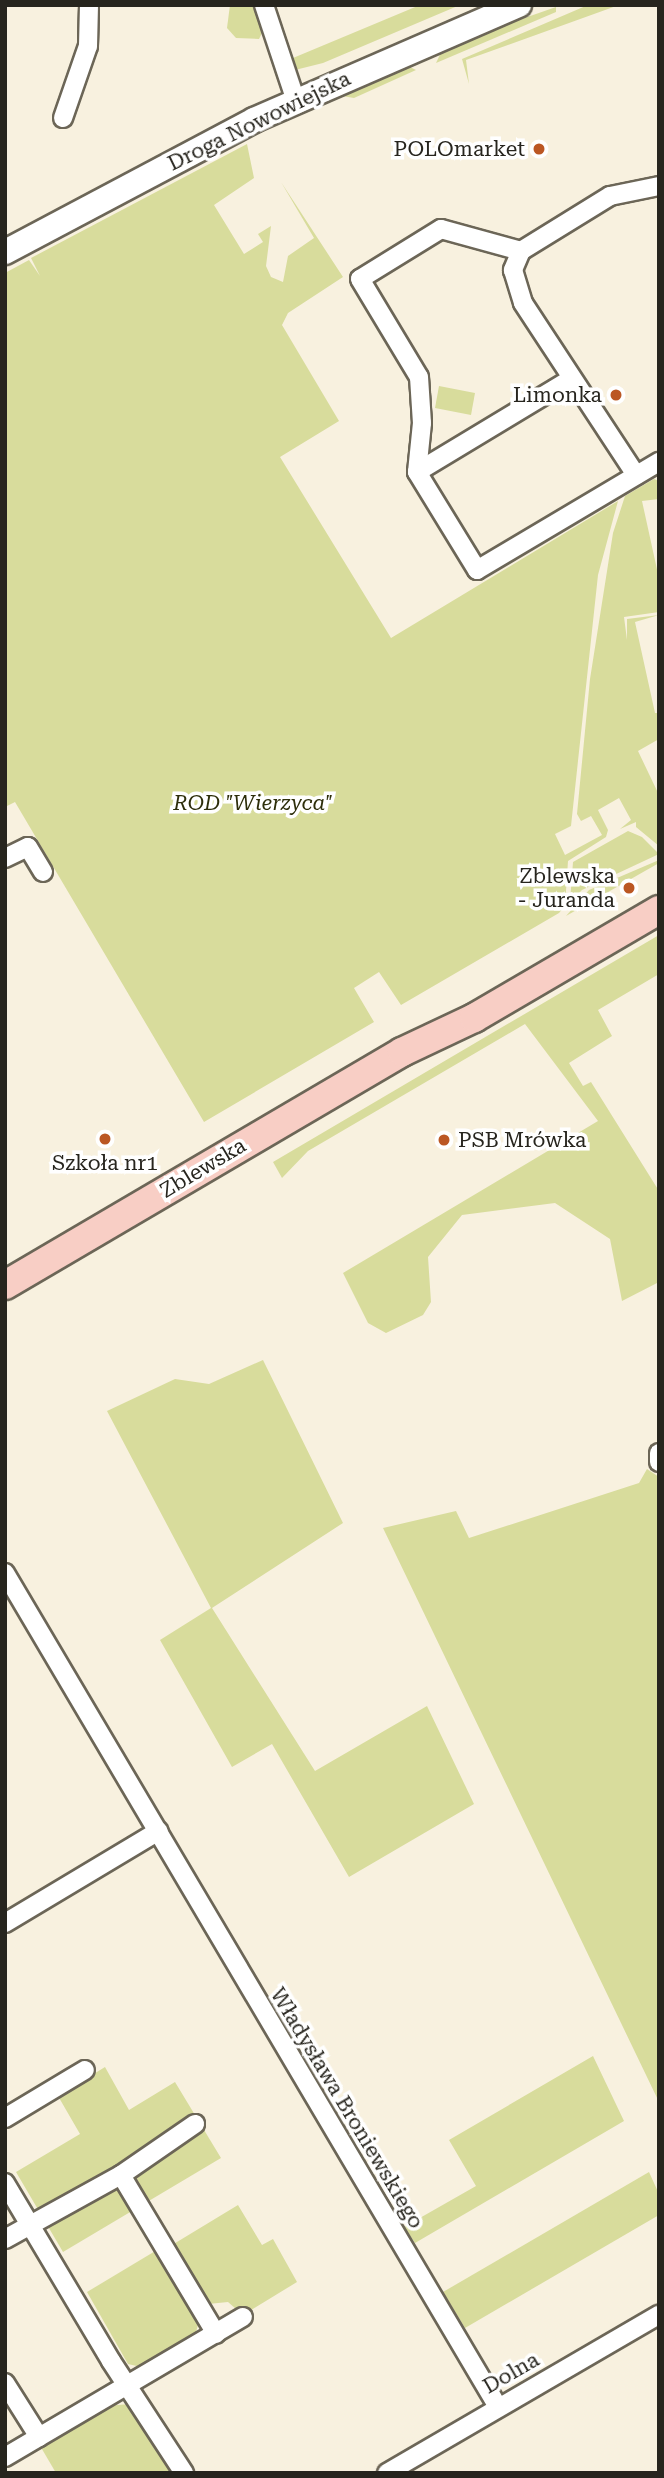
<!DOCTYPE html>
<meta charset="utf-8">
<style>
body{margin:0}
#map{position:relative;width:664px;height:2478px;overflow:hidden;background:#f8f1df;font-family:"Roboto Serif",serif}
div>[style]{position:absolute}
.green>*{inset:0;background:#d8dc9c}
.roads{filter:drop-shadow(2px 0 #6c6657) drop-shadow(-2px 0 #6c6657) drop-shadow(0 2px #6c6657) drop-shadow(0 -2px #6c6657)}
.street>*{height:18px;margin:-9px;padding:0 9px;transform-origin:9px;border-radius:9px;background:#fff}
.secondary>*{height:24px;margin:-12px;padding:0 12px;transform-origin:12px;border-radius:12px;background:#fff}
.primary>*{height:28px;margin:-14px;padding:0 14px;transform-origin:14px;border-radius:14px;background:#f8cec5}
.dots>*{width:19px;height:19px;translate:-50% -50%;box-sizing:border-box;border:4px solid #fff;border-radius:50%}
span{translate:-50% -50%;white-space:nowrap;text-align:center;line-height:1.15;-webkit-text-stroke:7px #fff;paint-order:stroke}
.street-label{font-size:21px;color:#27251e}
.poi-label{font-size:21px;color:#27251e}
.right{translate:-100% -50%;text-align:right}
.left{translate:0 -50%;text-align:left}
.park-label{font-size:21px;color:#2d2e0a;font-style:italic}
.frame{position:absolute;inset:0;border:7px solid #27251e;pointer-events:none}
</style>
<div id="map">
<div class="green">
<i style="clip-path:polygon(230px 5px,254px 5px,263px 31px,259px 39px,236px 38px,227px 28px)"></i>
<i style="clip-path:polygon(273px 5px,293px 58px,420px 5px,460px 5px,323px 63px,295px 70px)"></i>
<i style="clip-path:polygon(588px 5px,619px 5px,466px 60px,469px 84px,462px 59px)"></i>
<i style="clip-path:polygon(556px 7px,556px 12px,436px 63px,444px 46px)"></i>
<i style="clip-path:polygon(406px 65px,416px 70px,354px 98px,342px 96px,340px 92px)"></i>
<i style="clip-path:polygon(247px 144px,254px 178px,214px 205px,244px 254px,263px 242px,258px 234px,271px 226px,266px 266px,271px 277px,283px 282px,288px 256px,314px 238px,281px 182px,343px 277px,288px 313px,282px 325px,339px 421px,280px 457px,391px 638px,618px 501px,598px 575px,571px 826px,555px 834px,565px 855px,602px 835px,591px 816px,581px 821px,577px 814px,590px 679px,613px 533px,625px 496px,654px 479px,659px 481px,659px 499px,642px 501px,658px 574px,659px 612px,624px 617px,627px 640px,627px 619px,659px 615px,635px 622px,655px 713px,659px 713px,659px 739px,638px 751px,659px 795px,659px 846px,636px 827px,636px 822px,620px 829px,631px 820px,619px 798px,598px 810px,608px 830px,606px 837px,568px 861px,565px 906px,559px 913px,401px 1005px,379px 972px,354px 988px,374px 1022px,204px 1122px,15px 802px,5px 807px,5px 273px,29px 260px,40px 276px,31px 258px)"></i>
<i style="clip-path:polygon(439px 386px,475px 393px,471px 415px,435px 408px)"></i>
<i style="clip-path:polygon(628px 831px,642px 837px,659px 854px,582px 890px,570px 902px,573px 862px)"></i>
<i style="clip-path:polygon(659px 860px,659px 863px,566px 916px,589px 890px)"></i>
<i style="clip-path:polygon(659px 935px,659px 974px,598px 1010px,612px 1036px,569px 1063px,583px 1086px,591px 1082px,659px 1191px,659px 1282px,622px 1301px,610px 1239px,555px 1203px,462px 1215px,428px 1257px,431px 1302px,423px 1315px,386px 1333px,368px 1323px,343px 1273px,598px 1121px,525px 1024px,308px 1151px,282px 1178px,273px 1162px)"></i>
<i style="clip-path:polygon(263px 1360px,343px 1523px,212px 1608px,315px 1771px,427px 1706px,474px 1804px,349px 1877px,272px 1744px,232px 1767px,160px 1640px,211px 1608px,107px 1411px,175px 1379px,209px 1384px)"></i>
<i style="clip-path:polygon(647px 1469px,659px 1477px,659px 2102px,383px 1528px,456px 1511px,469px 1538px,639px 1483px)"></i>
<i style="clip-path:polygon(593px 2056px,624px 2121px,415px 2243px,404px 2227px,476px 2186px,449px 2140px)"></i>
<i style="clip-path:polygon(105px 2067px,129px 2110px,175px 2082px,221px 2158px,63px 2252px,16px 2172px,80px 2134px,58px 2096px)"></i>
<i style="clip-path:polygon(649px 2172px,659px 2194px,659px 2215px,465px 2328px,443px 2292px)"></i>
<i style="clip-path:polygon(238px 2205px,262px 2245px,273px 2239px,297px 2282px,243px 2315px,228px 2302px,208px 2304px,172px 2245px)"></i>
<i style="clip-path:polygon(157px 2250px,199px 2322px,195px 2335px,141px 2367px,128px 2364px,87px 2292px)"></i>
<i style="clip-path:polygon(130px 2404px,172px 2473px,56px 2473px,39px 2444px,106px 2406px)"></i>
</div>
<div class="roads">
<div class="street">
<i style="left:264px;top:5px;width:101px;rotate:71.6deg"></i>
<i style="left:63px;top:118px;width:76px;rotate:-70.9deg"></i>
<i style="left:88px;top:46px;width:41px;rotate:-88.6deg"></i>
<i style="left:659px;top:186px;width:50px;rotate:168.5deg"></i>
<i style="left:610px;top:196px;width:105px;rotate:148.3deg"></i>
<i style="left:521px;top:251px;width:83px;rotate:-164.6deg"></i>
<i style="left:441px;top:229px;width:95px;rotate:148.3deg"></i>
<i style="left:360px;top:279px;width:114px;rotate:59deg"></i>
<i style="left:419px;top:377px;width:46px;rotate:86.3deg"></i>
<i style="left:422px;top:423px;width:49px;rotate:95.8deg"></i>
<i style="left:417px;top:472px;width:115px;rotate:58.5deg"></i>
<i style="left:477px;top:570px;width:212px;rotate:-30.7deg"></i>
<i style="left:521px;top:251px;width:21px;rotate:113deg"></i>
<i style="left:513px;top:270px;width:34px;rotate:73deg"></i>
<i style="left:523px;top:303px;width:206px;rotate:56.7deg"></i>
<i style="left:417px;top:472px;width:180px;rotate:-31.1deg"></i>
<i style="left:5px;top:858px;width:25px;rotate:-26deg"></i>
<i style="left:28px;top:847px;width:29px;rotate:59deg"></i>
<i style="left:659px;top:1453px;width:9px;rotate:90deg"></i>
<i style="left:5px;top:1573px;width:969px;rotate:59.41deg"></i>
<i style="left:5px;top:1923px;width:179px;rotate:-30.9deg"></i>
<i style="left:5px;top:2118px;width:93px;rotate:-31deg"></i>
<i style="left:121px;top:2175px;width:185px;rotate:59.1deg"></i>
<i style="left:5px;top:2183px;width:207px;rotate:59.2deg"></i>
<i style="left:111px;top:2361px;width:134px;rotate:56.9deg"></i>
<i style="left:5px;top:2239px;width:132px;rotate:-28.9deg"></i>
<i style="left:121px;top:2175px;width:90px;rotate:-34.6deg"></i>
<i style="left:5px;top:2383px;width:64px;rotate:57.8deg"></i>
<i style="left:5px;top:2457px;width:276px;rotate:-30.5deg"></i>
<i style="left:387px;top:2473px;width:315px;rotate:-30.2deg"></i>
</div>
<div class="secondary">
<i style="left:5px;top:252px;width:282px;rotate:-27.9deg"></i>
<i style="left:254px;top:120px;width:289px;rotate:-23.5deg"></i>
</div>
<div class="primary">
<i style="left:5px;top:1285px;width:460px;rotate:-30.4deg"></i>
<i style="left:402px;top:1052px;width:80px;rotate:-25.3deg"></i>
<i style="left:474px;top:1018px;width:214px;rotate:-30.3deg"></i>
</div>
</div>
<div class="dots">
<i style="left:539px;top:149px;background:#bb5723"></i>
<i style="left:616px;top:395px;background:#bb5723"></i>
<i style="left:629px;top:888px;background:#bb5723"></i>
<i style="left:105px;top:1139px;background:#bb5723"></i>
<i style="left:444px;top:1140px;background:#bb5723"></i>
</div>
<div class="street-label">
<span style="left:259px;top:121px;rotate:-26deg">Droga Nowowiejska</span>
<span style="left:203px;top:1168px;rotate:-31deg">Zblewska</span>
<span style="left:347px;top:2108px;rotate:59deg">Władysława Broniewskiego</span>
<span style="left:511px;top:2373px;rotate:-30deg">Dolna</span>
</div>
<div class="poi-label">
<span class="right" style="left:525px;top:149px">POLOmarket</span>
<span class="right" style="left:602px;top:395px">Limonka</span>
<span class="right" style="left:615px;top:888px">Zblewska<br>- Juranda</span>
<span class="left" style="left:458px;top:1140px">PSB Mrówka</span>
<span style="left:105px;top:1163px">Szkoła nr1</span>
</div>
<div class="park-label">
<span style="left:253px;top:803px">ROD "Wierzyca"</span>
</div>
<div class="frame"></div>
</div>
